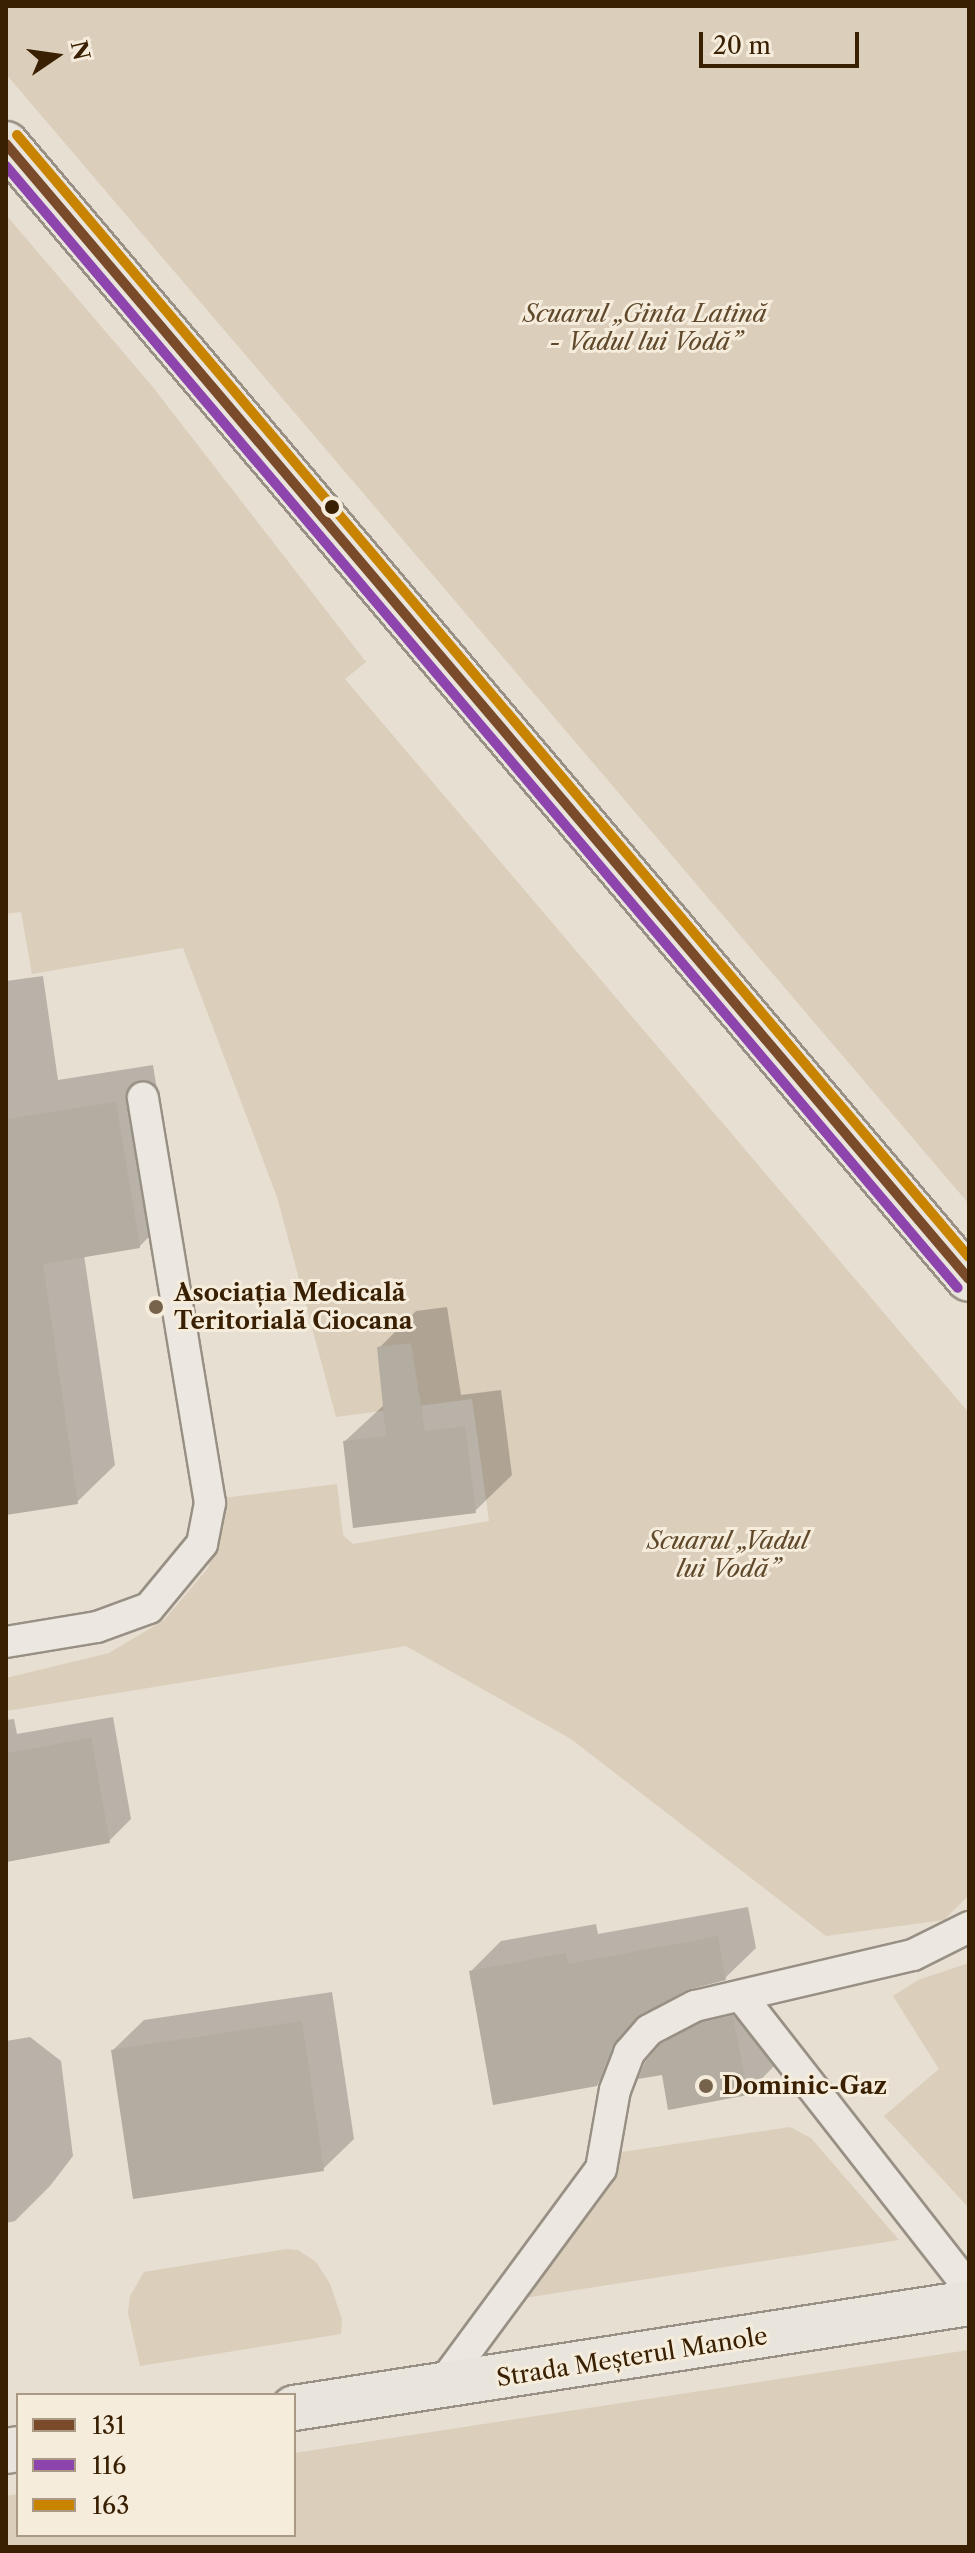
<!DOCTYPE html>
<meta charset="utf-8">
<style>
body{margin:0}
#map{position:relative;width:975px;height:2553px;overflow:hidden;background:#e7dfd2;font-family:"Libre Caslon Text",serif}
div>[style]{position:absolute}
.green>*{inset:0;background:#dbceba}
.shadow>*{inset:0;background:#0003}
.building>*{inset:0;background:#b3aca1}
.roads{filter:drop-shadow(2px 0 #989084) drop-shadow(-2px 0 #989084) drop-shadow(0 2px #989084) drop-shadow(0 -2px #989084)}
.service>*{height:30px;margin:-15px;padding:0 15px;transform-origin:15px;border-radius:15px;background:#ece8e1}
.primary>*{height:44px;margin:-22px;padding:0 22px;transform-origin:22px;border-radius:22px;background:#e9e4dc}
.bus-1>*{height:10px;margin:-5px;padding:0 5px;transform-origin:5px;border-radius:5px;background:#7a4b2a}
.bus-2>*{height:10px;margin:-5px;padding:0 5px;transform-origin:5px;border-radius:5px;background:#8e44ad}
.bus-3>*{height:10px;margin:-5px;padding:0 5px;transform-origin:5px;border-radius:5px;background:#c88400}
.dots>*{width:22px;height:22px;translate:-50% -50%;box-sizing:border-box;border:4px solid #f5ecdc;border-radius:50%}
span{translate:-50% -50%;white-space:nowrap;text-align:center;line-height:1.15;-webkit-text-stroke:6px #f5ecdc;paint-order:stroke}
.park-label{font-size:24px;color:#60482b;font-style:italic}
.poi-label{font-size:24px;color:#3a2002;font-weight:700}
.left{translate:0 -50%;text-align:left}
.street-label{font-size:24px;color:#3a2002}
.frame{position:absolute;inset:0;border:8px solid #3a2002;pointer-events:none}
.legend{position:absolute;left:16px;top:2393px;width:280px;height:144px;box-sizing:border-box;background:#f5ecdc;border:2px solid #aa9a85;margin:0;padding:10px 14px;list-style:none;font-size:24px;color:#3a2002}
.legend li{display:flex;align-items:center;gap:16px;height:40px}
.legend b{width:40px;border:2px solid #aa9a85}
.north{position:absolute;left:16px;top:16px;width:80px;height:80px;-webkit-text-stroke:6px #f5ecdc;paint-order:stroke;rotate:77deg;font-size:22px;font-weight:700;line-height:32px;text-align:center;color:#3a2002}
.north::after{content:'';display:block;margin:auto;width:28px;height:36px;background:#3a2002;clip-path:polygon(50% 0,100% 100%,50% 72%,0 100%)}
.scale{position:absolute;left:699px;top:32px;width:160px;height:36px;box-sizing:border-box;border:4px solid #3a2002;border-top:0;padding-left:10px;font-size:24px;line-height:28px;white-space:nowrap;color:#3a2002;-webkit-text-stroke:6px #f5ecdc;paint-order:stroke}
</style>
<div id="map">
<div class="green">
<i style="clip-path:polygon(6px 6px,969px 6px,969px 1204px,6px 74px)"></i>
<i style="clip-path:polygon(6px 215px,152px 386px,366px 662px,345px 679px,969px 1413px,969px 1895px,944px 1920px,826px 1936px,571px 1739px,406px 1646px,6px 1711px,6px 1678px,109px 1653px,164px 1620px,208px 1568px,224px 1517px,223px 1498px,337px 1484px,343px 1535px,353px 1544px,489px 1521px,472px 1399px,336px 1417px,277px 1197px,183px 948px,32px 974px,21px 912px,6px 914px)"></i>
<i style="clip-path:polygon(969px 1963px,969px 2208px,884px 2116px,939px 2069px,893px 1996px,918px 1980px)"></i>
<i style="clip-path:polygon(790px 2127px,811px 2138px,899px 2240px,524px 2298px,622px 2152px)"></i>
<i style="clip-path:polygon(286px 2249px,298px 2250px,316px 2262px,330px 2284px,342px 2319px,341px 2334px,140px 2366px,128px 2313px,130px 2296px,144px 2272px)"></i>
<i style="clip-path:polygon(969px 2350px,969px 2547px,6px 2547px,6px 2496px,18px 2494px,18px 2535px,294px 2535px,294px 2453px)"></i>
</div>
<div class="shadow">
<i style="clip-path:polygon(43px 976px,58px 1080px,153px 1065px,176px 1209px,139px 1247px,84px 1255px,115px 1465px,77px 1502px,6px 1513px,6px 981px)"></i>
<i style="clip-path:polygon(447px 1307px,461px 1395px,501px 1390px,512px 1475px,475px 1511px,345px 1441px,385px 1404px,379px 1348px,416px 1311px)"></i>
<i style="clip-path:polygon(113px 1717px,131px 1819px,109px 1841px,6px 1862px,6px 1720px,14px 1719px,17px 1734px)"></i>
<i style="clip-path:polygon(748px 1907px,756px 1948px,725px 1978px,686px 1988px,644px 2010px,628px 2053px,596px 2084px,471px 1971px,501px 1941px,596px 1924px,598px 1934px)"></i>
<i style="clip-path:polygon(332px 1992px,354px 2139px,323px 2169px,113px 2050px,144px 2020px)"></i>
<i style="clip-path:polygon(734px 1993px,777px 2063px,747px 2094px,662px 2046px,693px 2014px)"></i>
<i style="clip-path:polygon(30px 2037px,61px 2061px,73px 2156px,50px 2186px,15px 2221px,6px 2223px,6px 2041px)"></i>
</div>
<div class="building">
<i style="clip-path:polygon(116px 1102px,140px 1248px,43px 1264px,78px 1504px,6px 1515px,6px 1119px)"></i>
<i style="clip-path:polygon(411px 1343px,425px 1431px,465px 1426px,476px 1513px,353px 1528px,343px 1441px,386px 1436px,377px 1347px)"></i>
<i style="clip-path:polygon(91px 1738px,110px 1843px,6px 1862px,6px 1753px)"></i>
<i style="clip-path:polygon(718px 1936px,726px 1980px,687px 1990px,636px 2018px,612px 2046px,597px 2086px,493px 2105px,469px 1971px,566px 1953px,568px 1964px)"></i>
<i style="clip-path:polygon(733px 2016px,748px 2095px,668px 2110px,662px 2075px,638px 2079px,645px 2062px,660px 2044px,701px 2023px)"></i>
<i style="clip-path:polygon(302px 2021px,324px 2171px,133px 2199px,111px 2050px)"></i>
</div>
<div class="roads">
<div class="service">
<i style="left:6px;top:1642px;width:92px;rotate:-9.4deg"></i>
<i style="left:97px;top:1627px;width:55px;rotate:-20.1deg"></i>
<i style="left:149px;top:1608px;width:83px;rotate:-50.4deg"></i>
<i style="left:202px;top:1544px;width:42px;rotate:-79deg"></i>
<i style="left:210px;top:1503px;width:411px;rotate:-99.4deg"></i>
<i style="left:741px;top:1996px;width:370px;rotate:52deg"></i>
<i style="left:440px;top:2387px;width:271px;rotate:-53.6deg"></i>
<i style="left:601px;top:2169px;width:80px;rotate:-80deg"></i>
<i style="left:615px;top:2090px;width:40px;rotate:-69deg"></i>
<i style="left:629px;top:2053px;width:30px;rotate:-49deg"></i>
<i style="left:649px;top:2030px;width:52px;rotate:-27.6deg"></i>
<i style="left:695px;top:2006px;width:224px;rotate:-13.2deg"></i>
<i style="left:913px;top:1955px;width:63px;rotate:-26.6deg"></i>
</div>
<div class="primary">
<i style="left:6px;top:144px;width:1488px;rotate:49.69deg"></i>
<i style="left:294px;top:2408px;width:683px;rotate:-8.84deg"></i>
<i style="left:6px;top:2451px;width:12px;rotate:-9deg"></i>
</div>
</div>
<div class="bus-1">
<i style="left:6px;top:144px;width:1488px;rotate:49.69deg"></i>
</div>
<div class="bus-2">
<i style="left:6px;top:166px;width:1471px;rotate:49.69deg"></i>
</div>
<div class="bus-3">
<i style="left:17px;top:135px;width:1471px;rotate:49.69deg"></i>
</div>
<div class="dots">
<i style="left:332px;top:507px;background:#3a2002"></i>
<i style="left:156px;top:1307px;background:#77634b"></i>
<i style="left:706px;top:2086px;background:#77634b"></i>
</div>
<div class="park-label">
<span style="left:645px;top:328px">Scuarul „Ginta Latină<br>- Vadul lui Vodă”</span>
<span style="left:728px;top:1555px">Scuarul „Vadul<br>lui Vodă”</span>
</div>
<div class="poi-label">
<span class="left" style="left:174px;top:1307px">Asociația Medicală<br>Teritorială Ciocana</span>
<span class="left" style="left:722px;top:2086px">Dominic-Gaz</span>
</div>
<div class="street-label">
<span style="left:632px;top:2357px;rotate:-9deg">Strada Meșterul Manole</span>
</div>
<div class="frame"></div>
<ul class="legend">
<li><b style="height:10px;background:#7a4b2a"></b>131</li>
<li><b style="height:10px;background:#8e44ad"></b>116</li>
<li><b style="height:10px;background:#c88400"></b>163</li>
</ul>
<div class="north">N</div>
<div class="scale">20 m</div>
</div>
